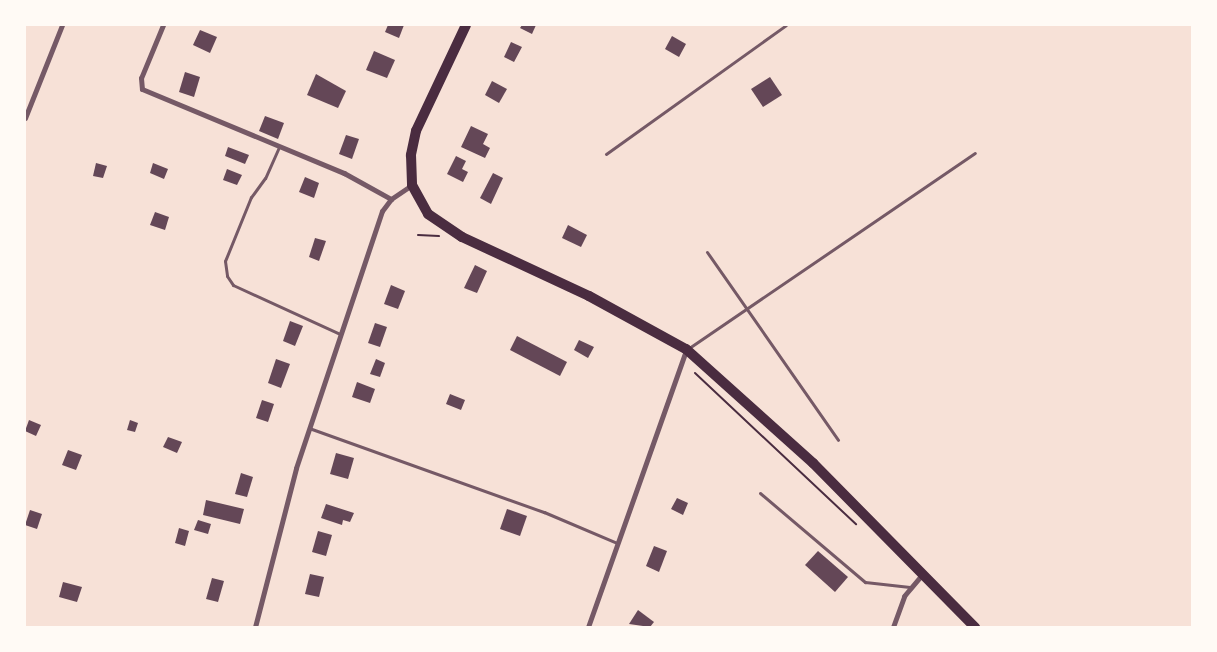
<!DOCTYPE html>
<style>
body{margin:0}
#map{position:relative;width:1217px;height:652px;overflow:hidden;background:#f7e1d7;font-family:"Source Sans 3",sans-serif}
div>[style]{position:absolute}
.building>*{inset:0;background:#644757}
.path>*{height:2px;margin:-1px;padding:0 1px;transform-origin:1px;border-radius:1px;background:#4a2c40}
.service>*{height:3px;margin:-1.5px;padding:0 1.5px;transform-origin:1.5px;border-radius:1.5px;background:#755966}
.minor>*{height:5px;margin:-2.5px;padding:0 2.5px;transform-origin:2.5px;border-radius:2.5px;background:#755966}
.primary>*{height:10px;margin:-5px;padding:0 5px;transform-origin:5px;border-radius:5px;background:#4a2c40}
span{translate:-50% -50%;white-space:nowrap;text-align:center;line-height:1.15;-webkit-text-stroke:4px #fffaf5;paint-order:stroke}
.frame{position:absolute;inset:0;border:26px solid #fffaf5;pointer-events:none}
</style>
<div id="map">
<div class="building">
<i style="clip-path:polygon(388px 25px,404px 25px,399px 38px,385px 32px)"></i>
<i style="clip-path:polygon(522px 25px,536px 25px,532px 34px,520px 28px)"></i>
<i style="clip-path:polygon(200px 30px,217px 37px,210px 53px,193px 45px)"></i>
<i style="clip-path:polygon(672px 36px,686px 44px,679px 57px,665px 49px)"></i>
<i style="clip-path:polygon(511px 42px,522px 47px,514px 62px,504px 57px)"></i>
<i style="clip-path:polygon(374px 51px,395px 60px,387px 78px,366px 70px)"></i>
<i style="clip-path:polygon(185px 72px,200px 77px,194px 97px,179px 92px)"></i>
<i style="clip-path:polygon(316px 74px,346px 91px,338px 108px,307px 95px)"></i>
<i style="clip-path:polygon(770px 77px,782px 95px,763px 107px,751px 89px)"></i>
<i style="clip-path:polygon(492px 81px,507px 89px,499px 103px,485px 95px)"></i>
<i style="clip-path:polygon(265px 116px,284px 123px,278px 139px,259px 131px)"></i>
<i style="clip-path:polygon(471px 126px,488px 134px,483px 144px,490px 148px,485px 158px,461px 147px)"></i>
<i style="clip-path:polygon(346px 135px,359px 139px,352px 159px,339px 154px)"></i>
<i style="clip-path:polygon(228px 147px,249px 155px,245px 164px,225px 156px)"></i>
<i style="clip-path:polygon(456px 156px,466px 161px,462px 169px,468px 172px,463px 182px,447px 174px)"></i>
<i style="clip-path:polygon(96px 163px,107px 166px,103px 178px,93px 176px)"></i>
<i style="clip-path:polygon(153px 163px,168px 169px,164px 179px,150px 173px)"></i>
<i style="clip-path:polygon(227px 169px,242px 175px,237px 185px,223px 180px)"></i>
<i style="clip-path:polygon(493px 173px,503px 178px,491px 204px,480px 198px)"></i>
<i style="clip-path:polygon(305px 177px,319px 183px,314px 198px,299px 192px)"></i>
<i style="clip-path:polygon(155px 212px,169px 217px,165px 230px,150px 225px)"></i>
<i style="clip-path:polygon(568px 225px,587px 235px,581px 247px,562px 238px)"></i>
<i style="clip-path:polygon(315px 238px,326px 241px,319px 261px,309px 257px)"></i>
<i style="clip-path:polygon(475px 265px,487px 271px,477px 293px,464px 288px)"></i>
<i style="clip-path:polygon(391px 285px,405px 291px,398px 309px,384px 304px)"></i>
<i style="clip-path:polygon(290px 321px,303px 326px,295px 346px,283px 341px)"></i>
<i style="clip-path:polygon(375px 323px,387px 327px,380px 347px,368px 343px)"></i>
<i style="clip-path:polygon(517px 336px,567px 362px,560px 376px,510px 350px)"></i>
<i style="clip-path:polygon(579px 340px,594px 347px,588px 358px,574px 350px)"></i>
<i style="clip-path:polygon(276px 359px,290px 364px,281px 388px,268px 383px)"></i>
<i style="clip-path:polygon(376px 359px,385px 363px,380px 377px,370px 374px)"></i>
<i style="clip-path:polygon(357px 382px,375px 389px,370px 403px,352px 397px)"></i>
<i style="clip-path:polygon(450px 394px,465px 400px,461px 410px,446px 404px)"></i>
<i style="clip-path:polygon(262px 400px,274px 404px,268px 422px,256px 418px)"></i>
<i style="clip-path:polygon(29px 420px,41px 425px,36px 436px,25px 431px)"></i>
<i style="clip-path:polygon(130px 420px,138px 423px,135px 432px,127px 430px)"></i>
<i style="clip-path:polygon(168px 437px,182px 442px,177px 453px,163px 447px)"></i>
<i style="clip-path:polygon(68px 450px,82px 455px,76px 470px,62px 465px)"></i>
<i style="clip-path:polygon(336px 453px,354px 458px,348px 479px,330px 474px)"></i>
<i style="clip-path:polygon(241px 473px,253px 477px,247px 497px,235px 494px)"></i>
<i style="clip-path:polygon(677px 498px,688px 503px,683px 515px,671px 509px)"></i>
<i style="clip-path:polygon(206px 500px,244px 509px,240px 524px,203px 515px)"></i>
<i style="clip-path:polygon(326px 504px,354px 513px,350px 522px,343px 520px,342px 525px,321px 518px)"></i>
<i style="clip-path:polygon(507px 509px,527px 516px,520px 536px,500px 529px)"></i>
<i style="clip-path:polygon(30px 510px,42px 514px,37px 529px,25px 525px)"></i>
<i style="clip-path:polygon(198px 520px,211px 524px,208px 534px,194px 530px)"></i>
<i style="clip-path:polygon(179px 528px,189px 531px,185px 546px,175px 543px)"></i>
<i style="clip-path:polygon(318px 531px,332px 535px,326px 556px,312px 552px)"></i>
<i style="clip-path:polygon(654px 546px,667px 551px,659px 572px,646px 566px)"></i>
<i style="clip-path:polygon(818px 551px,848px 577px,835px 592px,805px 565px)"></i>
<i style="clip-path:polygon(310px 574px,324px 577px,319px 597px,305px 594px)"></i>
<i style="clip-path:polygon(212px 578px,224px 581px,218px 602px,206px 599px)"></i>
<i style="clip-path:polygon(63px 582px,82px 587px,77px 602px,59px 597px)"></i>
<i style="clip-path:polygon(638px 610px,654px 622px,650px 627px,629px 624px)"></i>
</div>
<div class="path">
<i style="left:418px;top:235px;width:21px;rotate:3deg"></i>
<i style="left:695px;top:373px;width:221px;rotate:43.2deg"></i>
</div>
<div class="service">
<i style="left:279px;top:147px;width:34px;rotate:114deg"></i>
<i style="left:265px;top:178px;width:24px;rotate:126deg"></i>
<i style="left:251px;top:197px;width:69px;rotate:112.1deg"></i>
<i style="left:225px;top:261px;width:15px;rotate:82deg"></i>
<i style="left:227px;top:276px;width:11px;rotate:56deg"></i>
<i style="left:233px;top:285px;width:118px;rotate:24.6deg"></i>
<i style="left:606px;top:154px;width:221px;rotate:-35.6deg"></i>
<i style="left:707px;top:252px;width:229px;rotate:55.1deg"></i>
<i style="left:689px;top:348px;width:346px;rotate:-34.3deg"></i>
<i style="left:309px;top:428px;width:250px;rotate:19.7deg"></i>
<i style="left:544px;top:512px;width:79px;rotate:23deg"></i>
<i style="left:760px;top:493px;width:138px;rotate:40.3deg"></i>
<i style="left:865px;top:582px;width:45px;rotate:6.3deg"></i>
</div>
<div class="minor">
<i style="left:163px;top:25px;width:57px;rotate:112.5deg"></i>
<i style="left:141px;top:78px;width:11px;rotate:85deg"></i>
<i style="left:142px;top:89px;width:219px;rotate:22.6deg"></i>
<i style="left:344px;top:173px;width:54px;rotate:29deg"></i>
<i style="left:25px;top:118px;width:100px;rotate:-68.3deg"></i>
<i style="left:255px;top:627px;width:164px;rotate:-75.5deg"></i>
<i style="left:296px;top:468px;width:271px;rotate:-71.5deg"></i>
<i style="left:382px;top:211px;width:15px;rotate:-53deg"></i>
<i style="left:391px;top:199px;width:25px;rotate:-34deg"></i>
<i style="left:588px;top:627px;width:294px;rotate:-70.5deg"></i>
<i style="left:893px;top:627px;width:33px;rotate:-70deg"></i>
<i style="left:904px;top:596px;width:30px;rotate:-50deg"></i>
</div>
<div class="primary">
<i style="left:466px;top:25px;width:117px;rotate:115.3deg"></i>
<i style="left:416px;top:131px;width:25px;rotate:102deg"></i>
<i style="left:411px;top:155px;width:30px;rotate:88deg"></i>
<i style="left:412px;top:185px;width:33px;rotate:61deg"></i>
<i style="left:428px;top:214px;width:41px;rotate:34.1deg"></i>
<i style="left:462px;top:237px;width:140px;rotate:24.9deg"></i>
<i style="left:589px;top:296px;width:111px;rotate:28.7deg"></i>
<i style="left:686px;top:349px;width:171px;rotate:41.9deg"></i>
<i style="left:813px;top:463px;width:231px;rotate:45.4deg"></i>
</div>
<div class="frame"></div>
</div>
